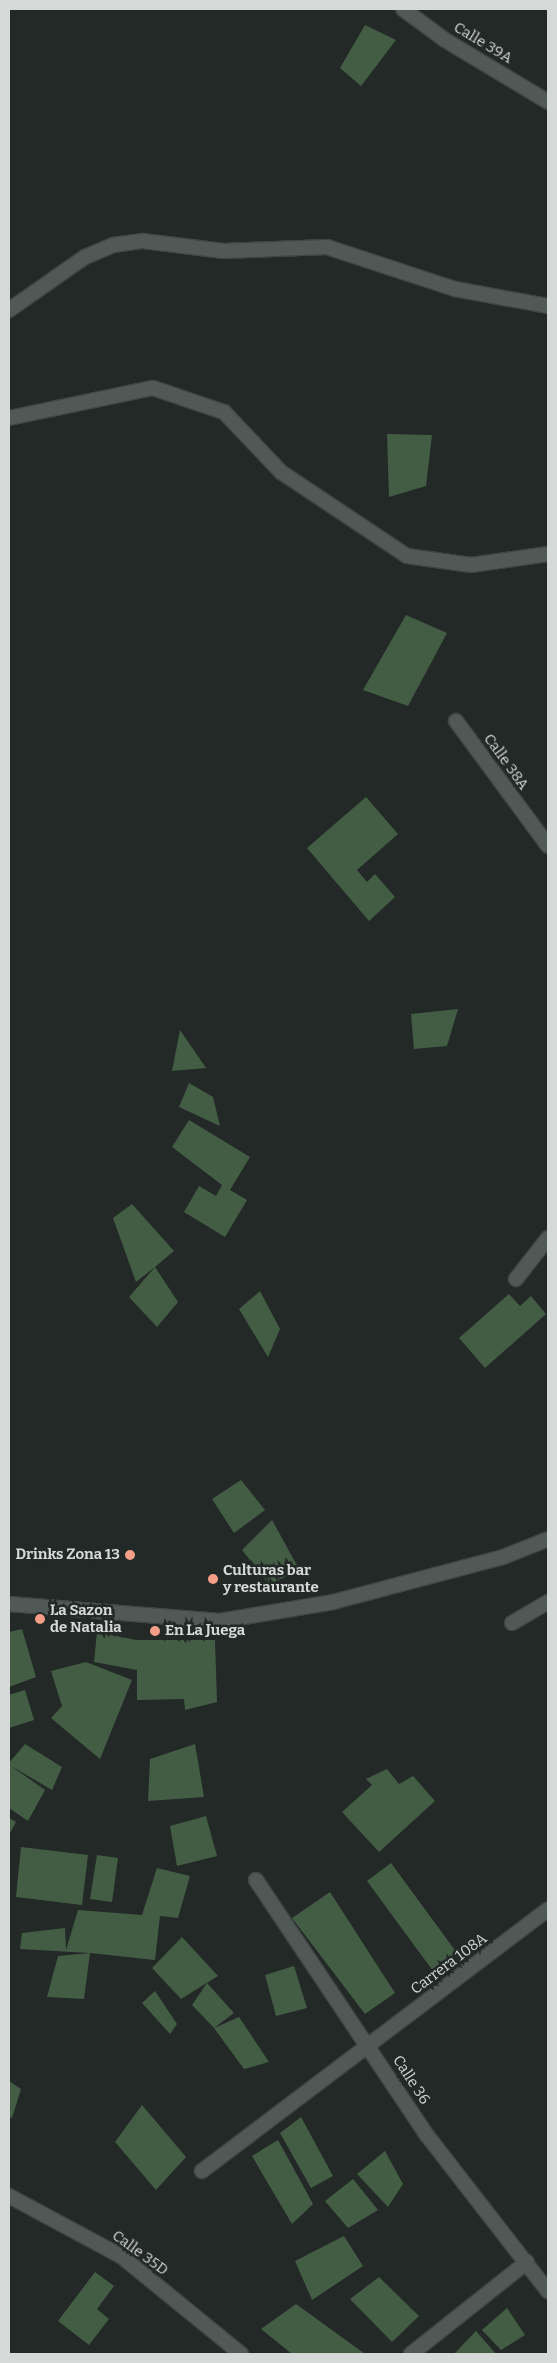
<!DOCTYPE html>
<style>
body{margin:0}
#map{position:relative;width:557px;height:2363px;overflow:hidden;background:#232927;font-family:Bitter,serif}
div>[style]{position:absolute}
.building>*{inset:0;background:#435d44}
.roads{filter:drop-shadow(1px 0 #404644) drop-shadow(-1px 0 #404644) drop-shadow(0 1px #404644) drop-shadow(0 -1px #404644)}
.pedestrian>*{height:14px;margin:-7px;padding:0 7px;transform-origin:7px;border-radius:7px;background:#515956}
.minor>*{height:14px;margin:-7px;padding:0 7px;transform-origin:7px;border-radius:7px;background:#515956}
.dots>*{width:14px;height:14px;translate:-50% -50%;box-sizing:border-box;border:2px solid #232927;border-radius:50%}
span{translate:-50% -50%;white-space:nowrap;text-align:center;line-height:1.15;-webkit-text-stroke:5px #232927;paint-order:stroke}
.street-label{font-size:15px;color:#d5d9d8}
.poi-label{font-size:15px;color:#d5d9d8;font-weight:700}
.right{translate:-100% -50%;text-align:right}
.left{translate:0 -50%;text-align:left}
.frame{position:absolute;inset:0;border:10px solid #d5d9d8;pointer-events:none}
</style>
<div id="map">
<div class="building">
<i style="clip-path:polygon(365px 25px,396px 40px,361px 86px,340px 68px)"></i>
<i style="clip-path:polygon(387px 434px,432px 435px,426px 486px,389px 497px)"></i>
<i style="clip-path:polygon(406px 615px,447px 633px,408px 706px,363px 690px)"></i>
<i style="clip-path:polygon(366px 797px,398px 834px,357px 870px,367px 882px,375px 874px,395px 897px,369px 921px,307px 848px)"></i>
<i style="clip-path:polygon(458px 1009px,447px 1046px,414px 1049px,411px 1014px)"></i>
<i style="clip-path:polygon(180px 1030px,206px 1068px,172px 1071px)"></i>
<i style="clip-path:polygon(189px 1083px,213px 1097px,220px 1126px,179px 1107px)"></i>
<i style="clip-path:polygon(189px 1120px,250px 1157px,230px 1190px,247px 1200px,225px 1237px,184px 1212px,199px 1186px,216px 1196px,222px 1185px,172px 1147px)"></i>
<i style="clip-path:polygon(132px 1204px,174px 1251px,155px 1267px,178px 1302px,157px 1327px,129px 1297px,155px 1267px,136px 1282px,113px 1218px)"></i>
<i style="clip-path:polygon(260px 1291px,280px 1329px,268px 1357px,239px 1309px)"></i>
<i style="clip-path:polygon(509px 1294px,520px 1306px,531px 1296px,546px 1314px,485px 1368px,459px 1338px)"></i>
<i style="clip-path:polygon(241px 1480px,265px 1510px,234px 1533px,212px 1499px)"></i>
<i style="clip-path:polygon(272px 1520px,299px 1569px,270px 1585px,242px 1550px)"></i>
<i style="clip-path:polygon(22px 1629px,36px 1677px,9px 1687px,9px 1632px)"></i>
<i style="clip-path:polygon(97px 1632px,136px 1640px,215px 1640px,217px 1702px,185px 1710px,184px 1699px,137px 1700px,137px 1670px,94px 1662px)"></i>
<i style="clip-path:polygon(86px 1662px,132px 1680px,100px 1759px,51px 1718px,62px 1706px,51px 1671px)"></i>
<i style="clip-path:polygon(25px 1690px,34px 1720px,9px 1728px,9px 1695px)"></i>
<i style="clip-path:polygon(25px 1744px,62px 1767px,52px 1790px,11px 1766px,45px 1790px,28px 1821px,9px 1808px,9px 1763px)"></i>
<i style="clip-path:polygon(195px 1744px,204px 1797px,148px 1801px,150px 1759px)"></i>
<i style="clip-path:polygon(387px 1769px,399px 1784px,413px 1776px,435px 1801px,379px 1852px,342px 1812px,372px 1785px,366px 1779px)"></i>
<i style="clip-path:polygon(206px 1816px,217px 1856px,177px 1866px,170px 1826px)"></i>
<i style="clip-path:polygon(9px 1818px,16px 1822px,9px 1835px)"></i>
<i style="clip-path:polygon(21px 1847px,88px 1855px,82px 1905px,16px 1897px)"></i>
<i style="clip-path:polygon(97px 1855px,118px 1858px,112px 1902px,90px 1899px)"></i>
<i style="clip-path:polygon(391px 1863px,457px 1953px,433px 1971px,367px 1881px)"></i>
<i style="clip-path:polygon(157px 1868px,190px 1876px,178px 1918px,160px 1916px,155px 1960px,90px 1953px,84px 1999px,47px 1997px,58px 1956px,90px 1953px,20px 1949px,22px 1933px,65px 1928px,66px 1950px,78px 1910px,142px 1915px)"></i>
<i style="clip-path:polygon(330px 1892px,395px 1993px,365px 2014px,292px 1918px)"></i>
<i style="clip-path:polygon(182px 1937px,218px 1976px,181px 1999px,152px 1968px)"></i>
<i style="clip-path:polygon(294px 1966px,307px 2008px,276px 2016px,265px 1975px)"></i>
<i style="clip-path:polygon(207px 1983px,234px 2013px,214px 2028px,192px 2005px)"></i>
<i style="clip-path:polygon(155px 1991px,177px 2024px,170px 2034px,142px 2003px)"></i>
<i style="clip-path:polygon(239px 2017px,269px 2062px,244px 2069px,214px 2028px)"></i>
<i style="clip-path:polygon(9px 2081px,21px 2089px,12px 2118px,9px 2117px)"></i>
<i style="clip-path:polygon(142px 2105px,186px 2157px,156px 2190px,115px 2142px)"></i>
<i style="clip-path:polygon(301px 2117px,333px 2176px,311px 2188px,280px 2133px)"></i>
<i style="clip-path:polygon(278px 2140px,313px 2204px,292px 2224px,252px 2156px)"></i>
<i style="clip-path:polygon(385px 2151px,403px 2184px,388px 2207px,357px 2174px)"></i>
<i style="clip-path:polygon(353px 2179px,378px 2210px,348px 2228px,325px 2201px)"></i>
<i style="clip-path:polygon(344px 2236px,363px 2266px,312px 2300px,295px 2261px)"></i>
<i style="clip-path:polygon(95px 2272px,114px 2286px,97px 2309px,109px 2319px,89px 2345px,58px 2321px)"></i>
<i style="clip-path:polygon(379px 2277px,419px 2316px,392px 2342px,350px 2299px)"></i>
<i style="clip-path:polygon(296px 2304px,365px 2354px,292px 2354px,261px 2329px)"></i>
<i style="clip-path:polygon(507px 2308px,525px 2335px,501px 2350px,482px 2330px)"></i>
<i style="clip-path:polygon(476px 2331px,496px 2354px,454px 2354px)"></i>
</div>
<div class="roads">
<div class="pedestrian">
<i style="left:9px;top:1604px;width:212px;rotate:4.6deg"></i>
<i style="left:220px;top:1621px;width:115px;rotate:-9.5deg"></i>
<i style="left:333px;top:1602px;width:176px;rotate:-14.8deg"></i>
<i style="left:503px;top:1557px;width:48px;rotate:-21.8deg"></i>
</div>
<div class="minor">
<i style="left:403px;top:9px;width:52px;rotate:36.4deg"></i>
<i style="left:445px;top:40px;width:120px;rotate:31deg"></i>
<i style="left:9px;top:310px;width:93px;rotate:-34.9deg"></i>
<i style="left:85px;top:257px;width:30px;rotate:-23deg"></i>
<i style="left:113px;top:245px;width:30px;rotate:-8deg"></i>
<i style="left:143px;top:241px;width:81px;rotate:7.1deg"></i>
<i style="left:223px;top:251px;width:104px;rotate:-2.2deg"></i>
<i style="left:327px;top:247px;width:135px;rotate:18.2deg"></i>
<i style="left:455px;top:289px;width:95px;rotate:10.4deg"></i>
<i style="left:9px;top:418px;width:147px;rotate:-11.8deg"></i>
<i style="left:153px;top:388px;width:75px;rotate:18.7deg"></i>
<i style="left:224px;top:412px;width:83px;rotate:46.5deg"></i>
<i style="left:281px;top:472px;width:151px;rotate:33.7deg"></i>
<i style="left:407px;top:556px;width:65px;rotate:8deg"></i>
<i style="left:471px;top:565px;width:78px;rotate:-8.1deg"></i>
<i style="left:456px;top:721px;width:155px;rotate:53.6deg"></i>
<i style="left:516px;top:1279px;width:52px;rotate:-52deg"></i>
<i style="left:512px;top:1623px;width:42px;rotate:-30.3deg"></i>
<i style="left:256px;top:1880px;width:306px;rotate:56.2deg"></i>
<i style="left:426px;top:2134px;width:199px;rotate:52.2deg"></i>
<i style="left:202px;top:2171px;width:434px;rotate:-37.1deg"></i>
<i style="left:9px;top:2196px;width:127px;rotate:28.2deg"></i>
<i style="left:121px;top:2256px;width:155px;rotate:39.2deg"></i>
<i style="left:411px;top:2354px;width:148px;rotate:-38.4deg"></i>
</div>
</div>
<div class="dots">
<i style="left:130px;top:1555px;background:#f49e88"></i>
<i style="left:213px;top:1579px;background:#f49e88"></i>
<i style="left:40px;top:1619px;background:#f49e88"></i>
<i style="left:155px;top:1631px;background:#f49e88"></i>
</div>
<div class="street-label">
<span style="left:483px;top:43px;rotate:31deg">Calle 39A</span>
<span style="left:506px;top:762px;rotate:54deg">Calle 38A</span>
<span style="left:449px;top:1964px;rotate:-37deg">Carrera 108A</span>
<span style="left:411px;top:2080px;rotate:57deg">Calle 36</span>
<span style="left:140px;top:2253px;rotate:36deg">Calle 35D</span>
</div>
<div class="poi-label">
<span class="right" style="left:120px;top:1555px">Drinks Zona 13</span>
<span class="left" style="left:223px;top:1579px">Culturas bar<br>y restaurante</span>
<span class="left" style="left:50px;top:1619px">La Sazon<br>de Natalia</span>
<span class="left" style="left:165px;top:1631px">En La Juega</span>
</div>
<div class="frame"></div>
</div>
